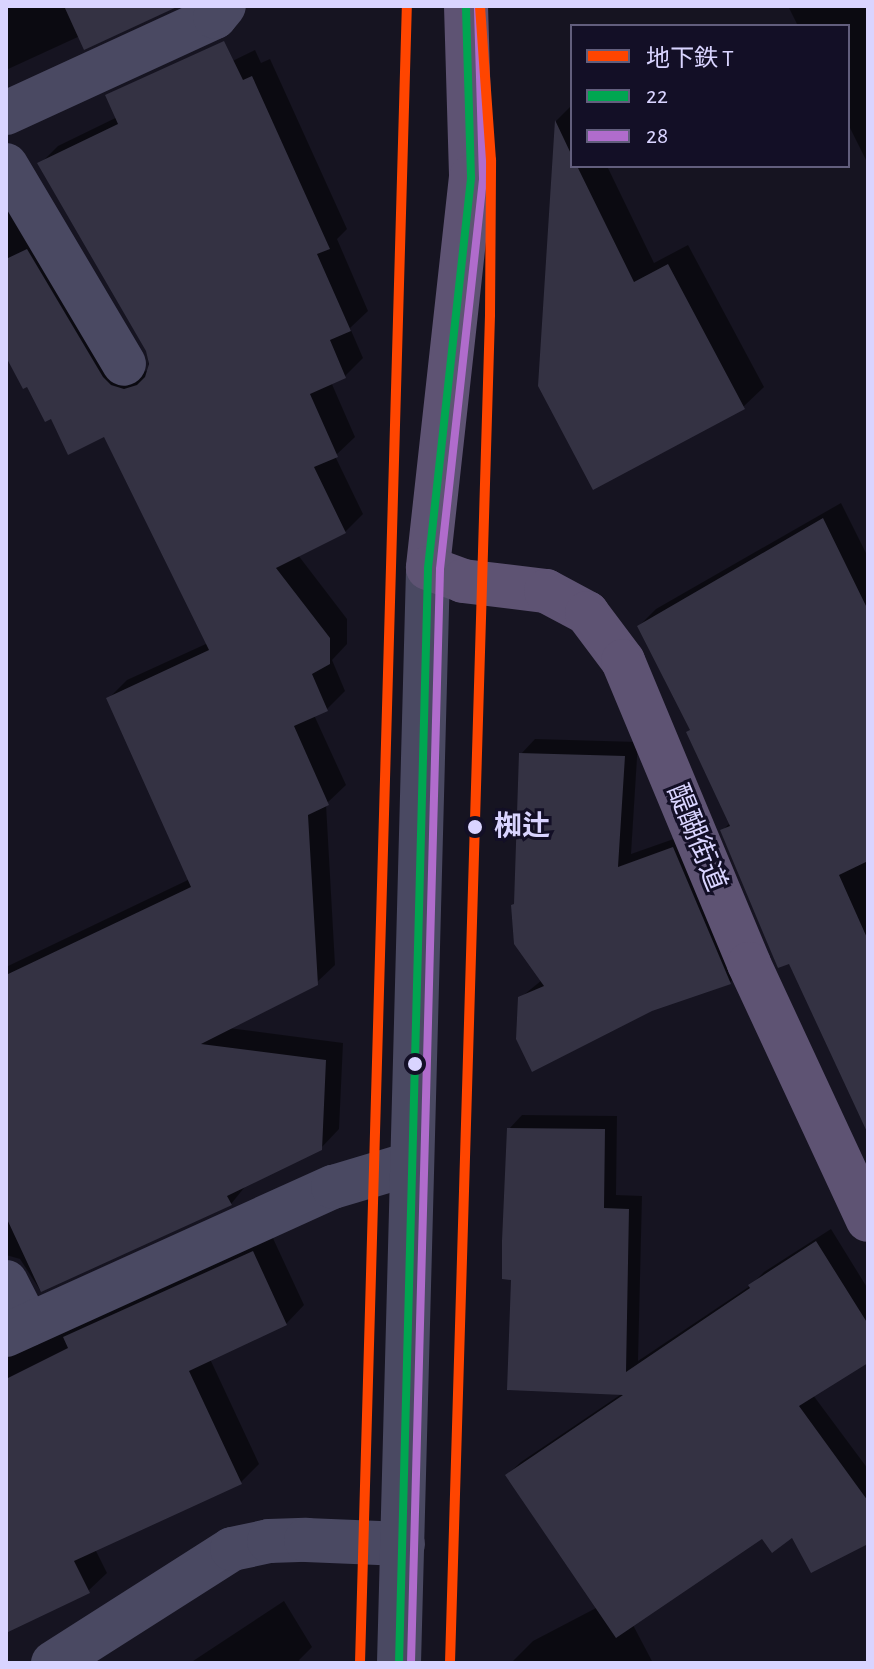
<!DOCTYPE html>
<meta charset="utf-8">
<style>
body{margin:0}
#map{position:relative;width:874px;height:1669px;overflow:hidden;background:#161421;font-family:"Alegreya Sans","Noto Sans JP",sans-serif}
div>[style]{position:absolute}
.shadow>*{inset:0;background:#0007}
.building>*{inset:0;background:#343243}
.minor>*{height:44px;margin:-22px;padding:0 22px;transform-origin:22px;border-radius:22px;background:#4a4962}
.major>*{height:44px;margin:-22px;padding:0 22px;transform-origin:22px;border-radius:22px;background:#5e5373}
.bus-1>*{height:8px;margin:-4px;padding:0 4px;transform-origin:4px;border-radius:4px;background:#00a651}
.bus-2>*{height:8px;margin:-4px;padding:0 4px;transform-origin:4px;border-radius:4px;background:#b06ccc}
.metro-1>*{height:10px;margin:-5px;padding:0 5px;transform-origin:5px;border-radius:5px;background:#ff4500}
.dots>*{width:22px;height:22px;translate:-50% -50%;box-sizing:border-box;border:4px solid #130f26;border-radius:50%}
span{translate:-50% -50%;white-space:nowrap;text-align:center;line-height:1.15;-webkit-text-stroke:6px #130f26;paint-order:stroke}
.stop-label{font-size:28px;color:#d9d4ff;font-weight:700}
.left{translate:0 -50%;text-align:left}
.street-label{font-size:28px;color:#d9d4ff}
.frame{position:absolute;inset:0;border:8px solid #d9d4ff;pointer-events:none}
.legend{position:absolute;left:570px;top:24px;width:280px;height:144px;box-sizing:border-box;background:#130f26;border:2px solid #625e7d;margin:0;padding:10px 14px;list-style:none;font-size:24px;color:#d9d4ff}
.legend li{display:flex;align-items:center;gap:16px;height:40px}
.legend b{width:40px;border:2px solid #625e7d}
</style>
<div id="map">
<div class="shadow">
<i style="clip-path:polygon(6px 6px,163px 6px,80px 36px,6px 70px)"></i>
<i style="clip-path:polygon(788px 6px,868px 6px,868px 164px,848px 124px,848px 26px,798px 26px)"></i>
<i style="clip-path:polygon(255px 50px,261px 63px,270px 59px,347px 229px,337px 239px,368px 311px,350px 328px,363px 358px,345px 376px,331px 382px,355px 437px,335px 456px,363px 514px,345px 532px,298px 555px,347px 619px,347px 644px,332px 660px,345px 691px,327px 709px,314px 715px,346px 785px,326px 804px,335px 965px,316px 983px,229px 1028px,343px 1043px,339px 1129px,321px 1148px,248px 1183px,231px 1204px,40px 1290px,20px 1259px,6px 1255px,6px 967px,190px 879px,108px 699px,127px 680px,208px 643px,105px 434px,28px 385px,6px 352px,6px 193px,143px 372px,149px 370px,147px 350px,40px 164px,58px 146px)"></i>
<i style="clip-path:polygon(572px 105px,572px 166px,607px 166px,654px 263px,688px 245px,764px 387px,743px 407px,540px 386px,556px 121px)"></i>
<i style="clip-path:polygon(841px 503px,868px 557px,868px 1076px,790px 962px,723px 830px,731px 822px,692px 730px,639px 626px,656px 609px)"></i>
<i style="clip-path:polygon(535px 739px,638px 742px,631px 854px,688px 834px,744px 968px,730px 982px,520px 998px,542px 980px,517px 902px,521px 754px)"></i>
<i style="clip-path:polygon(522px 1115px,617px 1116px,616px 1195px,642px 1196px,638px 1361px,750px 1286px,764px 1272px,831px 1229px,868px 1289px,868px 1360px,813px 1395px,868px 1469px,868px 1542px,763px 1536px,633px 1625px,653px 1663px,513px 1661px,533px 1641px,598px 1607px,507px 1475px,521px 1462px,623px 1393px,513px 1278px,509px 1129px)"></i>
<i style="clip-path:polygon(271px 1234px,304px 1305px,286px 1324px,210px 1359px,259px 1464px,241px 1482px,95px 1549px,107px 1573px,88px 1591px,6px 1626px,6px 1333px)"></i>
<i style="clip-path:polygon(284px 1601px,312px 1647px,299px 1660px,301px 1663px,190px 1663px)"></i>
</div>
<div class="building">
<i style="clip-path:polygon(64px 6px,179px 6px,84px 50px)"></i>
<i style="clip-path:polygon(224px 41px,243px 80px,252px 76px,330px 249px,317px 254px,351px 331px,330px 340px,346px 378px,310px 394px,338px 457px,314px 467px,346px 533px,276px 568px,330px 638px,330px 664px,312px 674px,328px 711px,294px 726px,329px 805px,308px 815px,318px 985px,201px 1044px,326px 1060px,322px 1150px,227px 1196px,232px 1205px,41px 1292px,6px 1217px,6px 975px,191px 887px,106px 698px,209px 650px,104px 437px,68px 455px,51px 419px,45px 422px,27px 387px,23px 389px,6px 357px,6px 259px,27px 249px,103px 377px,111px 385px,124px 389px,137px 385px,145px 377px,149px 364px,146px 351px,37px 163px,118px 124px,105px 95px)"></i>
<i style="clip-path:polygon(555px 120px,572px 156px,572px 166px,577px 166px,634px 282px,668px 264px,745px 409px,593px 490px,538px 386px)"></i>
<i style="clip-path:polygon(823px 518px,868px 610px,868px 861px,839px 875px,868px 940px,868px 1134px,789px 964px,778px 968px,772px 954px,720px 830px,730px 826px,686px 732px,690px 730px,637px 626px)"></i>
<i style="clip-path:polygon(519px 753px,625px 756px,618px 867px,673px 847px,731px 984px,652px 1011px,532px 1072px,516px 1039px,518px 997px,544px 986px,514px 944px,511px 905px,514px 904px)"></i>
<i style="clip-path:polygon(507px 1128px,605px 1129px,604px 1208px,629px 1209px,626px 1372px,750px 1288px,748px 1285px,816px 1241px,868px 1324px,868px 1363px,799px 1406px,868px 1501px,868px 1544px,811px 1573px,792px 1538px,772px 1553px,762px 1539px,616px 1638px,505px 1475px,623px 1395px,507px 1390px,511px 1280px,502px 1279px,502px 1241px)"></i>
<i style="clip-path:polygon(253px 1251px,287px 1325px,189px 1371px,242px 1484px,74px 1561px,90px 1593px,6px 1633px,6px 1379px,68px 1348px,63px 1337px)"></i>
</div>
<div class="minor">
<i style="left:6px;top:113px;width:230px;rotate:-24.7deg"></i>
<i style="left:215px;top:17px;width:14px;rotate:-51deg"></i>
<i style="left:6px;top:165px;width:231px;rotate:59.3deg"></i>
<i style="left:6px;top:1282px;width:48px;rotate:62.9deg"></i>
<i style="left:6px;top:1335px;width:359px;rotate:-24.4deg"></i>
<i style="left:333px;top:1187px;width:80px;rotate:-16.6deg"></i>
<i style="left:53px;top:1663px;width:212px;rotate:-32.5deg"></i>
<i style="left:232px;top:1549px;width:38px;rotate:-12deg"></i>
<i style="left:269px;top:1541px;width:37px;rotate:-2deg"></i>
<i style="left:306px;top:1540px;width:97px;rotate:2.4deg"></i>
<i style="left:399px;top:1663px;width:1095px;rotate:-88.48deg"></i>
</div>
<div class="major">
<i style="left:466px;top:6px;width:171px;rotate:88.3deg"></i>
<i style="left:471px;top:177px;width:393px;rotate:96.3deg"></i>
<i style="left:428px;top:568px;width:37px;rotate:20deg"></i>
<i style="left:463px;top:581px;width:84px;rotate:6.9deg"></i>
<i style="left:546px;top:591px;width:47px;rotate:28.2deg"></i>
<i style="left:587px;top:613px;width:60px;rotate:53.1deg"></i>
<i style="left:623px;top:661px;width:328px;rotate:67.4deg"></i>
<i style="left:749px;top:964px;width:282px;rotate:65.1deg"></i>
</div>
<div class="bus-1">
<i style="left:399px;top:1663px;width:1095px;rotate:-88.48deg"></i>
<i style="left:428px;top:568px;width:393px;rotate:-83.7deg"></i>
<i style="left:471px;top:177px;width:171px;rotate:-91.7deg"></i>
</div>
<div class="bus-2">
<i style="left:411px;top:1663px;width:1094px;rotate:-88.48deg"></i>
<i style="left:440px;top:569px;width:393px;rotate:-83.7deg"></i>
<i style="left:483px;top:178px;width:172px;rotate:-91.7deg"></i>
</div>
<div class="metro-1">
<i style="left:360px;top:1663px;width:1658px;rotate:-88.38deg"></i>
<i style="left:450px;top:1663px;width:1349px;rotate:-88.3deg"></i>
<i style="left:490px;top:315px;width:155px;rotate:-89.6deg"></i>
<i style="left:491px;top:160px;width:154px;rotate:-94.1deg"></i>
</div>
<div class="dots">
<i style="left:475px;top:827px;background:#d9d4ff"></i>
<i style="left:415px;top:1064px;background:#d9d4ff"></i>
</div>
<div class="stop-label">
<span class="left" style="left:494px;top:827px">椥辻</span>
</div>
<div class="street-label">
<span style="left:696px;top:838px;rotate:68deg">醍醐街道</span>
</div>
<div class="frame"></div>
<ul class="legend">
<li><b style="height:10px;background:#ff4500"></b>地下鉄 T</li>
<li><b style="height:10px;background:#00a651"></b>22</li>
<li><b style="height:10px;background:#b06ccc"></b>28</li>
</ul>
</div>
